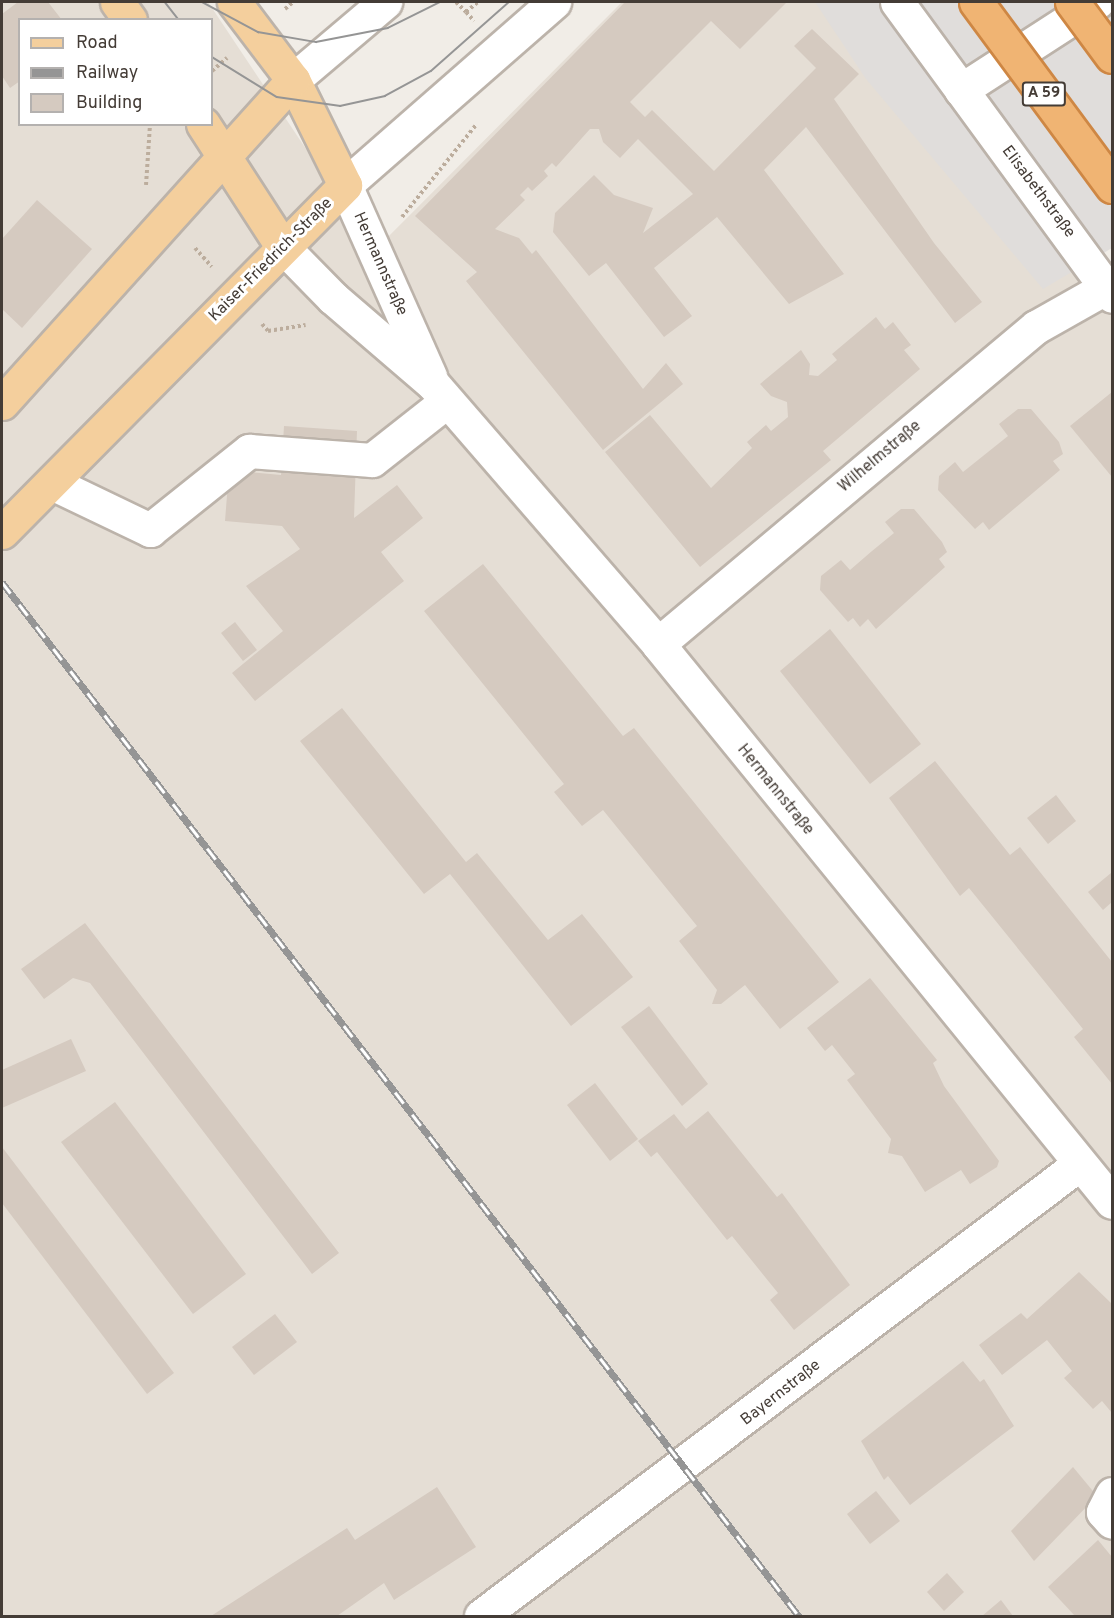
<!DOCTYPE html>
<meta charset="utf-8">
<style>
body{margin:0}
#map{position:relative;width:1114px;height:1618px;overflow:hidden;background:#f1ede7;font-family:Overpass,sans-serif}
div>[style]{position:absolute}
.residential>*{inset:0;background:#e5ded5}
.parking>*{inset:0;background:#e0dddb}
.building>*{inset:0;background:#d5cac0}
.path>*{height:4px;margin-top:-2px;transform-origin:0;background:repeating-linear-gradient(90deg,#bcad9d 0 3px,transparent 0 6px)}
.roads{filter:drop-shadow(2px 0 #bcb3aa) drop-shadow(-2px 0 #bcb3aa) drop-shadow(0 2px #bcb3aa) drop-shadow(0 -2px #bcb3aa)}
.minor>*{height:33px;margin:-16.5px;padding:0 16.5px;transform-origin:16.5px;border-radius:16.5px;background:#fff}
.major>*{height:33px;margin:-16.5px;padding:0 16.5px;transform-origin:16.5px;border-radius:16.5px;background:#f4cf9d}
.tram>*{height:1.5px;margin:-0.75px;padding:0 0.75px;transform-origin:0.75px;border-radius:0.75px;background:#959595}
.rail>*{height:7px;margin-top:-3.5px;transform-origin:0;background:repeating-linear-gradient(90deg,#fff 0 14px,#959595 0 28px);box-sizing:border-box;border-block:2px solid #959595}
.bridges{filter:drop-shadow(2px 0 #ce8744) drop-shadow(-2px 0 #ce8744) drop-shadow(0 2px #ce8744) drop-shadow(0 -2px #ce8744)}
.highway-bridge>*{height:33px;margin:-16.5px;padding:0 16.5px;transform-origin:16.5px;border-radius:16.5px;background:#f0b473}
span{translate:-50% -50%;white-space:nowrap;text-align:center;line-height:1.15;-webkit-text-stroke:6px #fff;paint-order:stroke}
.shield-label span{padding:2px 4px;background:#fff;border:2px solid;border-radius:4px;-webkit-text-stroke-width:0}
.shield-label{font-size:15px;color:#443c36;font-weight:700}
.street-label{font-size:16px;color:#443c36}
.frame{position:absolute;inset:0;border:3px solid #443c36;pointer-events:none}
.legend{position:absolute;left:18px;top:18px;width:195px;height:108px;box-sizing:border-box;background:#fff;border:2px solid #b4b1af;margin:0;padding:8px 10px;list-style:none;font-size:18px;color:#443c36}
.legend li{display:flex;align-items:center;gap:12px;height:30px}
.legend b{width:30px;border:2px solid #b4b1af}
</style>
<div id="map">
<div class="residential">
<i style="clip-path:polygon(evenodd,2px 2px,208px 2px,374px 251px,622px 2px,872px 2px,1112px 313px,1112px 1616px,2px 1616px,2px 2px,20px 20px,212px 20px,212px 124px,20px 124px,20px 20px)"></i>
</div>
<div class="parking">
<i style="clip-path:polygon(815px 2px,1112px 2px,1112px 248px,1043px 289px,866px 79px)"></i>
</div>
<div class="building">
<i style="clip-path:polygon(18px 2px,48px 2px,62px 20px,20px 20px,20px 81px,10px 88px,2px 76px,2px 14px)"></i>
<i style="clip-path:polygon(625px 2px,787px 2px,740px 49px,711px 21px,630px 102px,645px 117px,652px 110px,714px 171px,816px 68px,794px 46px,812px 29px,859px 74px,834px 99px,934px 243px,982px 302px,955px 323px,806px 127px,764px 170px,844px 274px,789px 304px,717px 217px,654px 268px,692px 316px,664px 337px,606px 263px,589px 276px,553px 232px,555px 213px,594px 175px,614px 195px,653px 208px,643px 233px,693px 194px,638px 139px,620px 158px,603px 142px,599px 129px,590px 129px,556px 167px,552px 163px,544px 171px,548px 176px,532px 191px,528px 187px,520px 195px,525px 200px,495px 229px,519px 238px,532px 254px,536px 250px,643px 389px,666px 363px,683px 384px,603px 450px,466px 281px,477px 272px,415px 216px)"></i>
<i style="clip-path:polygon(37px 200px,92px 249px,22px 328px,2px 309px,2px 239px)"></i>
<i style="clip-path:polygon(876px 317px,885px 329px,893px 322px,911px 345px,904px 350px,920px 369px,823px 451px,831px 460px,700px 567px,605px 452px,650px 415px,711px 488px,752px 448px,747px 442px,766px 425px,771px 431px,788px 417px,787px 402px,771px 396px,760px 384px,801px 350px,810px 364px,809px 375px,818px 376px,837px 360px,832px 354px)"></i>
<i style="clip-path:polygon(1112px 392px,1112px 477px,1070px 426px)"></i>
<i style="clip-path:polygon(1018px 409px,1031px 409px,1059px 442px,1063px 454px,1053px 461px,1060px 470px,989px 530px,983px 522px,975px 529px,938px 490px,939px 476px,955px 462px,963px 472px,1008px 436px,999px 424px)"></i>
<i style="clip-path:polygon(284px 426px,357px 431px,354px 518px,397px 485px,423px 518px,381px 552px,404px 581px,255px 701px,232px 673px,283px 631px,246px 586px,300px 549px,282px 526px,225px 521px,229px 470px,281px 475px)"></i>
<i style="clip-path:polygon(901px 509px,914px 509px,942px 542px,947px 552px,939px 559px,945px 567px,876px 629px,868px 619px,860px 627px,853px 618px,848px 622px,820px 590px,821px 576px,841px 560px,850px 570px,872px 551px,894px 533px,885px 522px)"></i>
<i style="clip-path:polygon(483px 564px,623px 736px,634px 728px,839px 982px,780px 1029px,745px 985px,721px 1004px,712px 1004px,717px 990px,679px 941px,697px 926px,603px 810px,582px 826px,554px 792px,564px 784px,424px 611px)"></i>
<i style="clip-path:polygon(235px 622px,257px 650px,243px 661px,221px 633px)"></i>
<i style="clip-path:polygon(830px 629px,921px 744px,870px 784px,780px 671px)"></i>
<i style="clip-path:polygon(342px 708px,466px 862px,477px 853px,548px 940px,582px 914px,633px 977px,571px 1026px,450px 874px,424px 894px,300px 741px)"></i>
<i style="clip-path:polygon(935px 761px,1010px 855px,1020px 847px,1112px 962px,1112px 1084px,1074px 1037px,1083px 1029px,969px 888px,960px 896px,889px 798px)"></i>
<i style="clip-path:polygon(1056px 795px,1076px 821px,1048px 844px,1027px 818px)"></i>
<i style="clip-path:polygon(1111px 873px,1112px 902px,1103px 910px,1088px 892px)"></i>
<i style="clip-path:polygon(85px 923px,339px 1253px,312px 1274px,90px 983px,73px 978px,44px 999px,21px 969px)"></i>
<i style="clip-path:polygon(870px 978px,937px 1060px,933px 1063px,944px 1086px,999px 1161px,997px 1167px,970px 1184px,961px 1170px,925px 1192px,902px 1156px,888px 1153px,891px 1139px,847px 1080px,855px 1074px,832px 1045px,825px 1051px,807px 1028px)"></i>
<i style="clip-path:polygon(649px 1006px,708px 1084px,682px 1106px,621px 1027px)"></i>
<i style="clip-path:polygon(71px 1039px,86px 1071px,2px 1108px,2px 1070px)"></i>
<i style="clip-path:polygon(595px 1083px,638px 1139px,610px 1161px,567px 1105px)"></i>
<i style="clip-path:polygon(115px 1102px,246px 1274px,193px 1314px,61px 1142px)"></i>
<i style="clip-path:polygon(708px 1111px,777px 1197px,782px 1193px,850px 1285px,794px 1330px,770px 1300px,778px 1293px,732px 1236px,727px 1240px,657px 1152px,651px 1157px,638px 1141px,674px 1114px,686px 1129px)"></i>
<i style="clip-path:polygon(2px 1147px,174px 1373px,147px 1394px,2px 1203px)"></i>
<i style="clip-path:polygon(1079px 1272px,1112px 1304px,1112px 1413px,1102px 1401px,1093px 1409px,1064px 1378px,1072px 1371px,1047px 1340px,1002px 1375px,979px 1345px,1021px 1313px,1027px 1319px)"></i>
<i style="clip-path:polygon(275px 1314px,297px 1342px,254px 1375px,232px 1347px)"></i>
<i style="clip-path:polygon(963px 1361px,980px 1382px,984px 1379px,1014px 1426px,910px 1505px,888px 1476px,884px 1480px,861px 1441px)"></i>
<i style="clip-path:polygon(1073px 1467px,1097px 1496px,1034px 1561px,1011px 1531px)"></i>
<i style="clip-path:polygon(437px 1487px,476px 1547px,394px 1600px,384px 1583px,337px 1616px,211px 1616px,347px 1528px,355px 1540px)"></i>
<i style="clip-path:polygon(876px 1491px,900px 1521px,870px 1544px,847px 1514px)"></i>
<i style="clip-path:polygon(1098px 1540px,1112px 1557px,1112px 1616px,1075px 1616px,1048px 1587px)"></i>
<i style="clip-path:polygon(947px 1573px,964px 1592px,944px 1611px,927px 1592px)"></i>
<i style="clip-path:polygon(1001px 1600px,1013px 1616px,982px 1616px)"></i>
</div>
<div class="path">
<i style="left:456px;top:2px;width:14px;rotate:45deg"></i>
<i style="left:466px;top:12px;width:16px;rotate:-40deg"></i>
<i style="left:285px;top:9px;width:11px;rotate:-41deg"></i>
<i style="left:466px;top:12px;width:12px;rotate:48deg"></i>
<i style="left:212px;top:71px;width:20px;rotate:-41deg"></i>
<i style="left:146px;top:185px;width:61px;rotate:-86.2deg"></i>
<i style="left:402px;top:217px;width:118px;rotate:-51.2deg"></i>
<i style="left:195px;top:248px;width:25px;rotate:48deg"></i>
<i style="left:262px;top:324px;width:9px;rotate:49deg"></i>
<i style="left:268px;top:331px;width:38px;rotate:-9deg"></i>
</div>
<div class="roads">
<div class="minor">
<i style="left:897px;top:2px;width:364px;rotate:53.8deg"></i>
<i style="left:293px;top:80px;width:121px;rotate:-40.3deg"></i>
<i style="left:961px;top:90px;width:162px;rotate:-32.9deg"></i>
<i style="left:282px;top:246px;width:73px;rotate:45.6deg"></i>
<i style="left:333px;top:298px;width:132px;rotate:40.7deg"></i>
<i style="left:433px;top:384px;width:344px;rotate:49.1deg"></i>
<i style="left:658px;top:644px;width:719px;rotate:50.87deg"></i>
<i style="left:430px;top:376px;width:209px;rotate:-114deg"></i>
<i style="left:345px;top:185px;width:278px;rotate:-41.2deg"></i>
<i style="left:52px;top:483px;width:109px;rotate:25.6deg"></i>
<i style="left:150px;top:530px;width:127px;rotate:-38.6deg"></i>
<i style="left:249px;top:451px;width:123px;rotate:4.2deg"></i>
<i style="left:372px;top:460px;width:95px;rotate:-38.2deg"></i>
<i style="left:658px;top:644px;width:493px;rotate:-40deg"></i>
<i style="left:1036px;top:327px;width:87px;rotate:-29.5deg"></i>
<i style="left:1112px;top:1494px;width:20px;rotate:117deg"></i>
<i style="left:1103px;top:1512px;width:13px;rotate:48deg"></i>
<i style="left:481px;top:1616px;width:748px;rotate:-37.07deg"></i>
</div>
<div class="major">
<i style="left:117px;top:2px;width:22px;rotate:54deg"></i>
<i style="left:203px;top:124px;width:145px;rotate:57.1deg"></i>
<i style="left:2px;top:403px;width:435px;rotate:-48deg"></i>
<i style="left:2px;top:532px;width:488px;rotate:-45.3deg"></i>
<i style="left:345px;top:185px;width:117px;rotate:-116.3deg"></i>
<i style="left:293px;top:80px;width:98px;rotate:-127.1deg"></i>
</div>
</div>
<div class="tram">
<i style="left:165px;top:2px;width:23px;rotate:52deg"></i>
<i style="left:202px;top:2px;width:64px;rotate:28.2deg"></i>
<i style="left:258px;top:32px;width:59px;rotate:9.8deg"></i>
<i style="left:316px;top:42px;width:73px;rotate:-11deg"></i>
<i style="left:388px;top:28px;width:58px;rotate:-26.6deg"></i>
<i style="left:212px;top:57px;width:76px;rotate:31.6deg"></i>
<i style="left:277px;top:97px;width:64px;rotate:8.1deg"></i>
<i style="left:340px;top:106px;width:46px;rotate:-12.5deg"></i>
<i style="left:385px;top:96px;width:52px;rotate:-28.5deg"></i>
<i style="left:431px;top:71px;width:104px;rotate:-41.5deg"></i>
</div>
<div class="rail">
<i style="left:2px;top:582px;width:1306px;rotate:52.38deg"></i>
</div>
<div class="bridges">
<div class="highway-bridge">
<i style="left:976px;top:2px;width:229px;rotate:53.5deg"></i>
<i style="left:1072px;top:2px;width:67px;rotate:53.5deg"></i>
</div>
</div>
<div class="shield-label">
<span style="left:1044px;top:94px">A 59</span>
</div>
<div class="street-label">
<span style="left:1038px;top:192px;rotate:53deg">Elisabethstraße</span>
<span style="left:271px;top:260px;rotate:-45deg">Kaiser-Friedrich-Straße</span>
<span style="left:380px;top:264px;rotate:66deg">Hermannstraße</span>
<span style="left:880px;top:457px;rotate:-40deg">Wilhelmstraße</span>
<span style="left:775px;top:790px;rotate:51deg">Hermannstraße</span>
<span style="left:781px;top:1393px;rotate:-38deg">Bayernstraße</span>
</div>
<div class="frame"></div>
<ul class="legend">
<li><b style="height:8px;background:#f4cf9d"></b>Road</li>
<li><b style="height:8px;background:#959595"></b>Railway</li>
<li><b style="height:16px;background:#d5cac0"></b>Building</li>
</ul>
</div>
